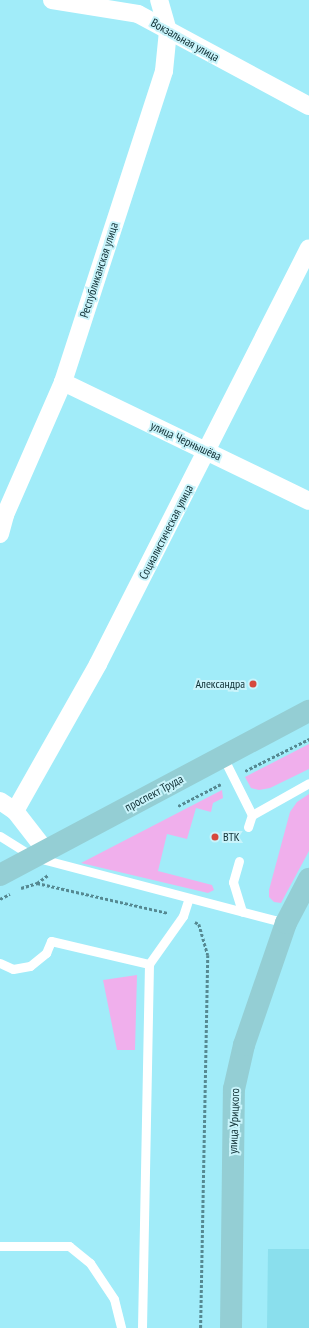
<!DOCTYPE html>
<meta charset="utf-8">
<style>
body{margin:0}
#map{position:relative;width:309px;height:1328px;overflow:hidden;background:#a1ecf9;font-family:"PT Sans Narrow",sans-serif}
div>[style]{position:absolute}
.built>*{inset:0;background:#8adfed}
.green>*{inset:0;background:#f0afec}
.path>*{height:2.5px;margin-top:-1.25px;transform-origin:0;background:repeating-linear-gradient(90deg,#558992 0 3px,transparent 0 5px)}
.lane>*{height:9px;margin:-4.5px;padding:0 4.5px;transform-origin:4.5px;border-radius:4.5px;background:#fff}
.street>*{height:18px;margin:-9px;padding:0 9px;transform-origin:9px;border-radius:9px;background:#fff}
.secondary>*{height:22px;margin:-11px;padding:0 11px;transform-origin:11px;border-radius:11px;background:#94ced4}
.dots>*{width:11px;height:11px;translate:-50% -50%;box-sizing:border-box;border:2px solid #c9f4fb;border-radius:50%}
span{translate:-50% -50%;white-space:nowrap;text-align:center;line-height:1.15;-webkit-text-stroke:4px #c9f4fb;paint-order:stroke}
.street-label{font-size:12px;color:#103035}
.poi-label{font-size:12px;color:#103035}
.right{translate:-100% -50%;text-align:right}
.left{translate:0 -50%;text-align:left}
</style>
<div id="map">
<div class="built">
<i style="clip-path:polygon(268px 1249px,309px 1249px,309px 1328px,267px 1328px)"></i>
</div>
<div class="green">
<i style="clip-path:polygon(309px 744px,309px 769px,270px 788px,259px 790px,251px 788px,245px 777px)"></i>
<i style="clip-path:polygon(222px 790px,223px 798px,213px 803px,211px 812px,196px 808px,187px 839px,167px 834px,158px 871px,212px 885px,214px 890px,208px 893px,81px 863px)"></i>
<i style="clip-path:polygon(309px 794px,309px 851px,281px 903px,274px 902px,269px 897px,269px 890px,290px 812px,297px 802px)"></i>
<i style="clip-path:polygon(137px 975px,135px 1050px,117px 1050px,103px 980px)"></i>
</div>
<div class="path">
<i style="left:245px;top:771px;width:72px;rotate:-26.6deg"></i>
<i style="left:178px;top:806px;width:48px;rotate:-27.1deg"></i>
<i style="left:37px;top:883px;width:14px;rotate:-36deg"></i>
<i style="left:21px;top:888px;width:17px;rotate:-17deg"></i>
<i style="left:37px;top:883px;width:134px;rotate:12.9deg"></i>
<i style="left:0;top:899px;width:11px;rotate:-27deg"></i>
<i style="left:195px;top:922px;width:4px;rotate:27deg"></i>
<i style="left:199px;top:924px;width:32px;rotate:74deg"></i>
<i style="left:208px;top:955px;width:373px;rotate:91.1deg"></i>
</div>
<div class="lane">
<i style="left:223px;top:757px;width:65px;rotate:63.4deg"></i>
<i style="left:248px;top:827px;width:13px;rotate:-72deg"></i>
<i style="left:252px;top:815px;width:65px;rotate:-29.3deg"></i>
<i style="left:0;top:836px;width:40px;rotate:32deg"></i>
<i style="left:34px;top:857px;width:260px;rotate:14.7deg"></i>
<i style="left:239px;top:861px;width:22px;rotate:106deg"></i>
<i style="left:233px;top:882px;width:31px;rotate:73deg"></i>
<i style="left:0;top:963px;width:14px;rotate:25deg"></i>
<i style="left:13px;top:969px;width:17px;rotate:-10deg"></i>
<i style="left:30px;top:966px;width:21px;rotate:-39deg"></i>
<i style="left:46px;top:953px;width:13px;rotate:-67deg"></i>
<i style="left:51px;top:941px;width:101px;rotate:13.2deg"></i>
<i style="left:0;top:1246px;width:69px"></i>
<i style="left:69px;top:1246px;width:27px;rotate:39deg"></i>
<i style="left:90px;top:1263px;width:43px;rotate:56.3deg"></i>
<i style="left:114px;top:1299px;width:30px;rotate:76deg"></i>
<i style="left:142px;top:1328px;width:364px;rotate:-88.9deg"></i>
<i style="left:149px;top:964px;width:59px;rotate:-54.7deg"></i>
<i style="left:183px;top:916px;width:19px;rotate:-72deg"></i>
</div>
<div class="street">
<i style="left:52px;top:0;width:87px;rotate:9.2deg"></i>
<i style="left:138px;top:14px;width:194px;rotate:28.3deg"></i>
<i style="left:63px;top:382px;width:273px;rotate:25.8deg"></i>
<i style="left:0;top:534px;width:20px;rotate:-75deg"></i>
<i style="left:5px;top:515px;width:145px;rotate:-66.4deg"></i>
<i style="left:63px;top:382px;width:327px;rotate:-72deg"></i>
<i style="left:164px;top:71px;width:40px;rotate:-84.3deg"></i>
<i style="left:168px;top:31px;width:32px;rotate:-106deg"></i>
<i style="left:0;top:801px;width:18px;rotate:34deg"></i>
<i style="left:15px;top:811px;width:51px;rotate:52.2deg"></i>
<i style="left:15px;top:811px;width:169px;rotate:-60.5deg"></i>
<i style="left:98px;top:664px;width:466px;rotate:-63.1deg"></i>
</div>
<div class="secondary">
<i style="left:0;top:875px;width:350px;rotate:-28deg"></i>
<i style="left:231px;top:1328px;width:239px;rotate:-89.3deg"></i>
<i style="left:234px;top:1089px;width:45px;rotate:-77.2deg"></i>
<i style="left:244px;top:1045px;width:129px;rotate:-71deg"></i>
<i style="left:286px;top:923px;width:50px;rotate:-62.4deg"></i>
</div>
<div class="dots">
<i style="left:253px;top:684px;background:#d6483c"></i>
<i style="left:215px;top:837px;background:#d6483c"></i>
</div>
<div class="street-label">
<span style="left:185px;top:40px;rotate:29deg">Вокзальная улица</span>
<span style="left:99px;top:270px;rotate:-72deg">Республиканская улица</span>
<span style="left:186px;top:441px;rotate:25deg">улица Чернышёва</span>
<span style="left:166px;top:532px;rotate:-63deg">Социалистическая улица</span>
<span style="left:154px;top:793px;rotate:-28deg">проспект Труда</span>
<span style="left:234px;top:1121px;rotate:-88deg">улица Урицкого</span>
</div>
<div class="poi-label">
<span class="right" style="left:245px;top:684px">Александра</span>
<span class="left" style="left:223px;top:837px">ВТК</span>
</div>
</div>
